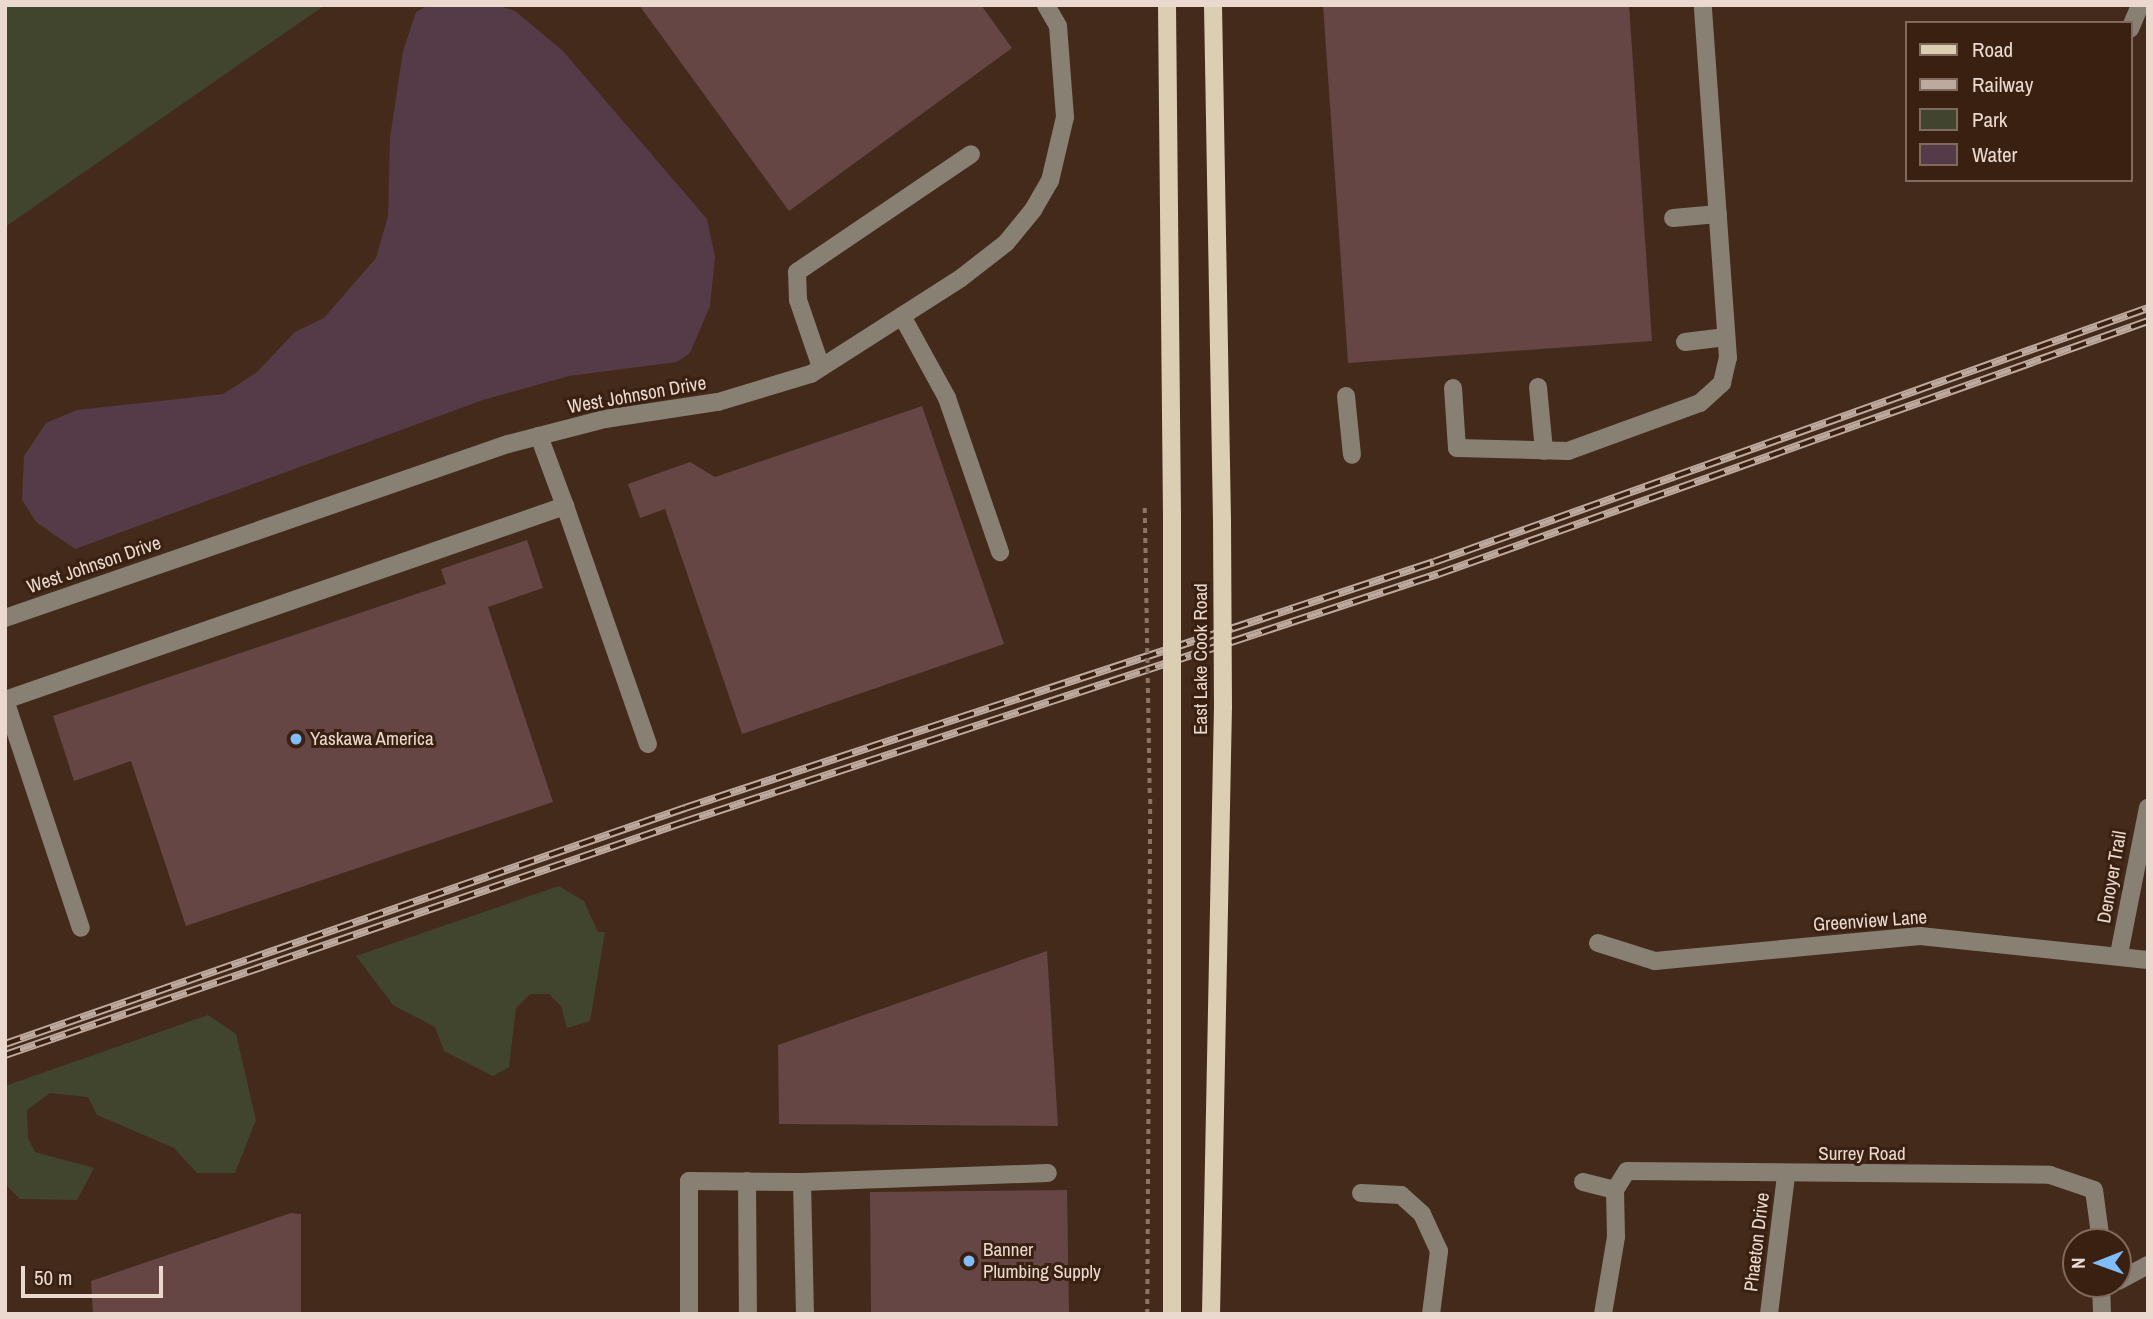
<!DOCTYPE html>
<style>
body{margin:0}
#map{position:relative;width:2153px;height:1319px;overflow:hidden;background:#442a1b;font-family:"Archivo Narrow",sans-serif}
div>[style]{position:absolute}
.green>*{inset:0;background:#41452e}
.water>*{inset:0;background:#553a48}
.building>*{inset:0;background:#664545}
.path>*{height:3.5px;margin-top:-1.75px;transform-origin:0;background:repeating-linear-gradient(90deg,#8b7568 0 5px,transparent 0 10px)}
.minor>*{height:18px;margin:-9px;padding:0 9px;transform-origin:9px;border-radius:9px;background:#878073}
.major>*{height:18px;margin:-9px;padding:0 9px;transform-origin:9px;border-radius:9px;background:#dcceb3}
.rail>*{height:8px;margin-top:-4px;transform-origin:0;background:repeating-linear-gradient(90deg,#392011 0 16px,#bda99e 0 32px);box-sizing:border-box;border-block:2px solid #bda99e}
.path-bridge>*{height:3.5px;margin-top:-1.75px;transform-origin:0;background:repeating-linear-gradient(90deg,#8b7568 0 5px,transparent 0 10px)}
.major-bridge>*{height:18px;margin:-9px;padding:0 9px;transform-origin:9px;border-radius:9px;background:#dcceb3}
.dots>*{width:19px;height:19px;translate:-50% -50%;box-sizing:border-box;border:4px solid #392011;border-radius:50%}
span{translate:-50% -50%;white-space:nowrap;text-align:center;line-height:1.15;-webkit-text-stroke:6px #392011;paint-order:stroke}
.street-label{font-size:19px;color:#ebd9d0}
.poi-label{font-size:19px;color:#ebd9d0}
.left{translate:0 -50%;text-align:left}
.frame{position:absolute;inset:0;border:7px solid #ebd9d0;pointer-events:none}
.legend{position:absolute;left:1905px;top:21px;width:228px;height:161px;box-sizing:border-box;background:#392011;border:2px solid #806a5d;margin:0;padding:9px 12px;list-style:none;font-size:21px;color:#ebd9d0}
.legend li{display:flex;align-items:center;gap:14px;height:35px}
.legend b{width:35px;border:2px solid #806a5d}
.north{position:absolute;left:2062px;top:1228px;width:70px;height:70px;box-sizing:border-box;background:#392011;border:2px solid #806a5d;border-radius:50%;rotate:269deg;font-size:19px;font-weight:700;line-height:28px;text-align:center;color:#ebd9d0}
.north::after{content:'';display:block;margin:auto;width:24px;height:32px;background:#81bdfa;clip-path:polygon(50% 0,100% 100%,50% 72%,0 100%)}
.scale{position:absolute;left:21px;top:1266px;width:142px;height:32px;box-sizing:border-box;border:4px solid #ebd9d0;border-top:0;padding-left:9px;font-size:21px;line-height:24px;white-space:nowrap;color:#ebd9d0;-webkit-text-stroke:5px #392011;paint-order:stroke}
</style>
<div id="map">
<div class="green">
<i style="clip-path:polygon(5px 5px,325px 5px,5px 227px)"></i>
<i style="clip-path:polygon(559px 886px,584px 901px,598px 932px,605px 932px,590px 1021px,567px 1028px,561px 1006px,549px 994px,530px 994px,516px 1008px,509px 1067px,493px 1076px,444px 1051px,435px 1027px,393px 1005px,356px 956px)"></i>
<i style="clip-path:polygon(208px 1015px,236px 1034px,256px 1120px,235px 1173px,197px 1173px,174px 1148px,97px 1115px,88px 1097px,50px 1093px,27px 1110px,28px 1138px,35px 1152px,94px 1168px,77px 1200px,20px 1199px,6px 1185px,5px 1086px)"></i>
</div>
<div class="water">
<i style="clip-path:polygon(429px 5px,497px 5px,515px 11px,562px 50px,707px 219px,715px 257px,710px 306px,690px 353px,677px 362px,569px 376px,483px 400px,75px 549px,36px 522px,22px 500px,24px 456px,46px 423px,77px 410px,223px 394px,256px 373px,295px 332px,324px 318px,376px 258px,388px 216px,390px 138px,403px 51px,416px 12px)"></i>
</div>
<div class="building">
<i style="clip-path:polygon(639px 5px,981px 5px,1012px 48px,789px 211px)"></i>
<i style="clip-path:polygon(1323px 5px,1629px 5px,1652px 341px,1348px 363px)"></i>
<i style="clip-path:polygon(922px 406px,1004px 644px,742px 734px,665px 509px,640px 518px,628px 484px,690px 462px,715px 477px)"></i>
<i style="clip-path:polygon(527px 540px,543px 588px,488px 607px,553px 802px,186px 926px,131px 761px,74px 781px,53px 716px,446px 584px,441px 569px)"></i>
<i style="clip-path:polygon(1047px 951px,1058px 1126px,779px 1124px,778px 1045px)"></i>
<i style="clip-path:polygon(1067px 1190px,1069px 1314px,871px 1314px,870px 1192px)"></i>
<i style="clip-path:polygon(291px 1213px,301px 1214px,301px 1314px,93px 1314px,91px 1281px)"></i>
</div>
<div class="path">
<i style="left:1147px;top:1314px;width:517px;rotate:-89.67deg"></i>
</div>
<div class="minor">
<i style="left:2130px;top:29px;width:26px;rotate:-67deg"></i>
<i style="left:1673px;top:218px;width:45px;rotate:-5.1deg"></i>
<i style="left:902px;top:316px;width:94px;rotate:61.2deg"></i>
<i style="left:947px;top:398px;width:163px;rotate:71deg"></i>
<i style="left:1685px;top:342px;width:41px;rotate:-7deg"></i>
<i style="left:821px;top:367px;width:71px;rotate:-108.9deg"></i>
<i style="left:798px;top:300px;width:28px;rotate:-92deg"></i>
<i style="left:797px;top:272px;width:210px;rotate:-34.1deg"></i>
<i style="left:1538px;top:387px;width:64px;rotate:84.6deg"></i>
<i style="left:1453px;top:388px;width:60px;rotate:86.2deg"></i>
<i style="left:1457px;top:448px;width:111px;rotate:1.5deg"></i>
<i style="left:1568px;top:451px;width:140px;rotate:-20deg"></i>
<i style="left:1700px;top:403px;width:30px;rotate:-42deg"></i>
<i style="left:1722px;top:383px;width:26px;rotate:-77deg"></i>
<i style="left:1728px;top:358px;width:354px;rotate:-94.1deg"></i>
<i style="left:1346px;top:396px;width:59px;rotate:84.2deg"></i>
<i style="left:565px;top:506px;width:252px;rotate:70.8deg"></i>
<i style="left:5px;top:618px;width:532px;rotate:-19.08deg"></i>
<i style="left:508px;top:444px;width:100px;rotate:-14.5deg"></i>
<i style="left:605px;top:419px;width:114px;rotate:-8.6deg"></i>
<i style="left:718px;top:402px;width:97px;rotate:-16.8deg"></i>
<i style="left:811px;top:374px;width:178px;rotate:-32.6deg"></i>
<i style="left:961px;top:278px;width:57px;rotate:-37.9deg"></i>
<i style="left:1006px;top:243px;width:43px;rotate:-50.7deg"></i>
<i style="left:1033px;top:210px;width:34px;rotate:-60deg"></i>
<i style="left:1050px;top:181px;width:66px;rotate:-76.8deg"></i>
<i style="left:1065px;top:117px;width:91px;rotate:-94.4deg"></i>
<i style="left:1058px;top:26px;width:24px;rotate:-120deg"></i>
<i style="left:5px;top:700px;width:593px;rotate:-19.11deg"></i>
<i style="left:565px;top:506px;width:75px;rotate:-110.4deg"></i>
<i style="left:5px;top:700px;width:240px;rotate:71.6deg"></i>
<i style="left:1598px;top:943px;width:60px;rotate:17.5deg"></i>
<i style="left:1655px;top:961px;width:266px;rotate:-5.4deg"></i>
<i style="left:1920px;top:936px;width:229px;rotate:6deg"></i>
<i style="left:2119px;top:954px;width:149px;rotate:-78.8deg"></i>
<i style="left:747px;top:1181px;width:133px;rotate:89.6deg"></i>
<i style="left:1583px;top:1182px;width:33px;rotate:14deg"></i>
<i style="left:1361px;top:1193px;width:40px;rotate:2.9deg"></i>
<i style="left:1401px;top:1195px;width:28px;rotate:42deg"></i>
<i style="left:1422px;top:1214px;width:41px;rotate:65.3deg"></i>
<i style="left:1439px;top:1251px;width:64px;rotate:97.2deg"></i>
<i style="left:2118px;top:1281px;width:34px;rotate:-28deg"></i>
<i style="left:2101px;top:1284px;width:30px;rotate:88deg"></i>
<i style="left:689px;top:1314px;width:133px;rotate:-90deg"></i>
<i style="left:689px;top:1181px;width:113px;rotate:0.5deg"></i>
<i style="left:805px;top:1314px;width:132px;rotate:-91.3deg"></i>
<i style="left:802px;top:1182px;width:246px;rotate:-2.1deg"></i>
<i style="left:1603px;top:1314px;width:78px;rotate:-80.4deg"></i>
<i style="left:1616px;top:1237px;width:47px;rotate:-91.2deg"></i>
<i style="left:1615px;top:1190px;width:22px;rotate:-58deg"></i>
<i style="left:1627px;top:1171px;width:423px;rotate:0.5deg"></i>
<i style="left:2050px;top:1175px;width:46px;rotate:18.8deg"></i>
<i style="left:2094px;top:1190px;width:52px;rotate:82.3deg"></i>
<i style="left:1769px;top:1314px;width:140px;rotate:-83deg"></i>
</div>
<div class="major">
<i style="left:1167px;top:5px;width:513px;rotate:89.44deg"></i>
<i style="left:1213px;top:5px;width:514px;rotate:89deg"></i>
<i style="left:1172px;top:1314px;width:587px;rotate:-90deg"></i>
<i style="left:1211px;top:1314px;width:607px;rotate:-88.87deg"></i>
</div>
<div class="rail">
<i style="left:5px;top:1044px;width:720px;rotate:-19.14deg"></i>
<i style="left:685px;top:808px;width:788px;rotate:-18.18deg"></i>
<i style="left:1434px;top:562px;width:758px;rotate:-19.58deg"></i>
<i style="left:5px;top:1055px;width:718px;rotate:-18.94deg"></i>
<i style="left:684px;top:822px;width:794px;rotate:-18.21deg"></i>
<i style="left:1438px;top:574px;width:754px;rotate:-19.61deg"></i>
</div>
<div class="path-bridge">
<i style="left:1145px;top:508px;width:289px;rotate:89deg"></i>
</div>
<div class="major-bridge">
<i style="left:1172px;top:518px;width:209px;rotate:90deg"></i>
<i style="left:1222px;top:519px;width:188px;rotate:89.7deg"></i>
</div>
<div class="dots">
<i style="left:296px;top:739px;background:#81bdfa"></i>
<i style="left:969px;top:1261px;background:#81bdfa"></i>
</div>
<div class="street-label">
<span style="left:637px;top:395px;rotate:-10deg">West Johnson Drive</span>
<span style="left:94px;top:565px;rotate:-19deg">West Johnson Drive</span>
<span style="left:1201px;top:659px;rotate:-90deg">East Lake Cook Road</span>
<span style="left:2112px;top:877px;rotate:-80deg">Denoyer Trail</span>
<span style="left:1870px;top:921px;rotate:-4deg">Greenview Lane</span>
<span style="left:1862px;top:1154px">Surrey Road</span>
<span style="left:1757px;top:1242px;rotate:-83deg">Phaeton Drive</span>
</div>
<div class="poi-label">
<span class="left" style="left:310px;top:739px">Yaskawa America</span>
<span class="left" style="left:983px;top:1261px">Banner<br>Plumbing Supply</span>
</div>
<div class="frame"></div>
<ul class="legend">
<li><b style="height:9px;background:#dcceb3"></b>Road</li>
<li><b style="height:9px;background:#bda99e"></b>Railway</li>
<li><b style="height:19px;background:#41452e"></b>Park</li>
<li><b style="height:19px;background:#553a48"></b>Water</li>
</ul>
<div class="north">N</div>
<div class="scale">50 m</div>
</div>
